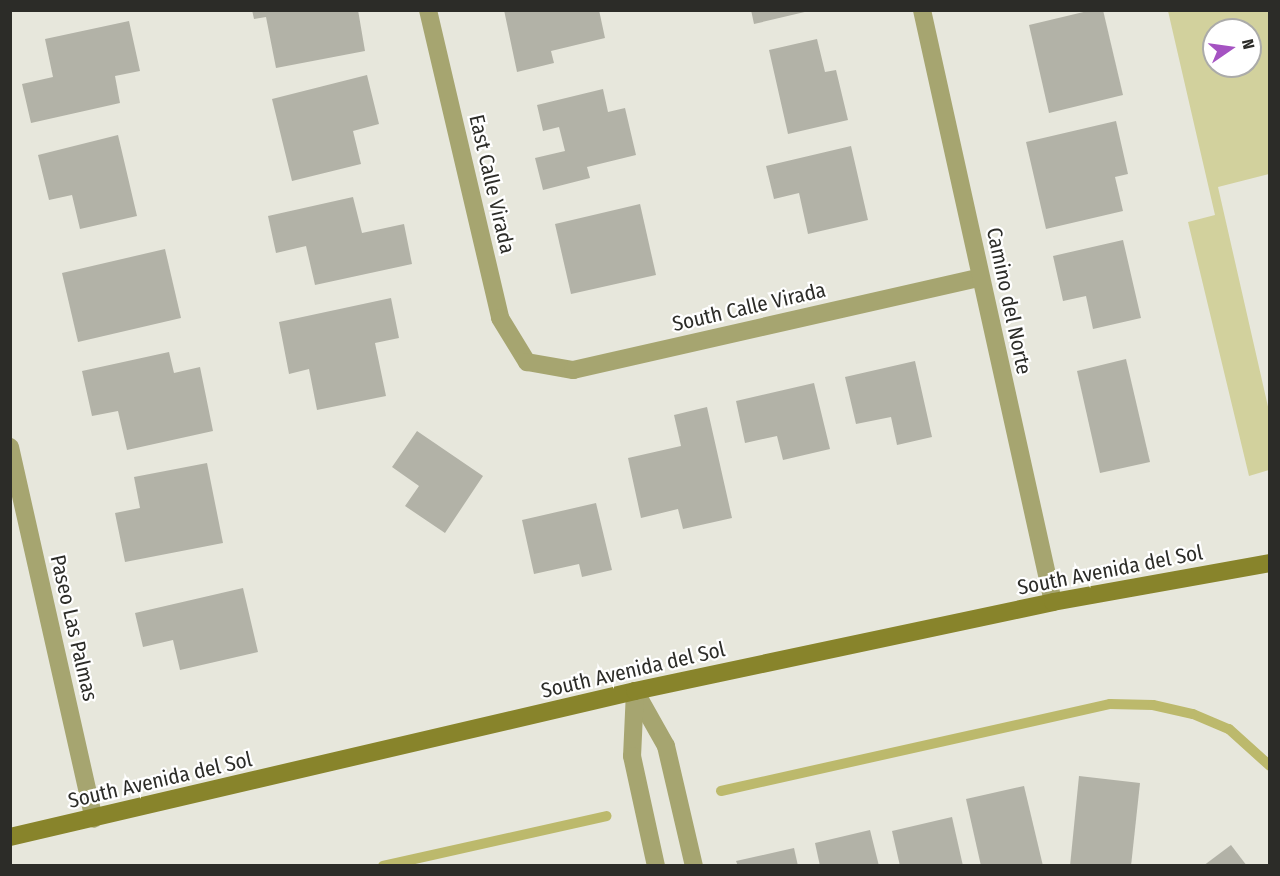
<!DOCTYPE html>
<style>
body{margin:0}
#map{position:relative;width:1280px;height:876px;overflow:hidden;background:#e7e7dc;font-family:"Fira Sans Condensed",sans-serif}
div>[style]{position:absolute}
.green>*{inset:0;background:#d2d19d}
.stream>*{height:10px;margin:-5px;padding:0 5px;transform-origin:5px;border-radius:5px;background:#bcb96c}
.building>*{inset:0;background:#b2b2a7}
.street>*{height:18px;margin:-9px;padding:0 9px;transform-origin:9px;border-radius:9px;background:#a6a570}
.secondary>*{height:18px;margin:-9px;padding:0 9px;transform-origin:9px;border-radius:9px;background:#88842b}
span{translate:-50% -50%;white-space:nowrap;text-align:center;line-height:1.15;-webkit-text-stroke:4.5px #fff;paint-order:stroke}
.street-label{font-size:21px;color:#2c2c28}
.frame{position:absolute;inset:0;border:12px solid #2c2c28;pointer-events:none}
.north{position:absolute;left:1202px;top:18px;width:60px;height:60px;box-sizing:border-box;background:#fff;border:2px solid #ababa9;border-radius:50%;rotate:77deg;font-size:16px;font-weight:700;line-height:24px;text-align:center;color:#2c2c28}
.north::after{content:'';display:block;margin:auto;width:21px;height:27px;background:#a553c2;clip-path:polygon(50% 0,100% 100%,50% 72%,0 100%)}
</style>
<div id="map">
<div class="green">
<i style="clip-path:polygon(evenodd,1168px 11px,1269px 11px,1269px 174px,1218px 187px,1269px 411px,1269px 470px,1249px 476px,1188px 222px,1215px 215px,1168px 11px,1214px 30px,1250px 30px,1250px 66px,1214px 66px,1214px 30px)"></i>
</div>
<div class="stream">
<i style="left:721px;top:791px;width:399px;rotate:-12.6deg"></i>
<i style="left:1110px;top:704px;width:43px;rotate:1.3deg"></i>
<i style="left:1153px;top:705px;width:41px;rotate:12.7deg"></i>
<i style="left:1193px;top:714px;width:39px;rotate:23deg"></i>
<i style="left:1229px;top:729px;width:55px;rotate:42.1deg"></i>
<i style="left:383px;top:866px;width:229px;rotate:-12.6deg"></i>
</div>
<div class="building">
<i style="clip-path:polygon(252px 10px,358px 10px,365px 51px,276px 68px,266px 17px,254px 19px)"></i>
<i style="clip-path:polygon(504px 10px,599px 10px,605px 38px,551px 51px,554px 63px,517px 72px)"></i>
<i style="clip-path:polygon(751px 10px,809px 10px,809px 11px,754px 24px)"></i>
<i style="clip-path:polygon(1092px 10px,1103px 10px,1123px 95px,1049px 113px,1029px 25px)"></i>
<i style="clip-path:polygon(129px 21px,140px 71px,115px 76px,120px 103px,31px 123px,22px 84px,53px 77px,45px 39px)"></i>
<i style="clip-path:polygon(817px 39px,825px 72px,836px 70px,848px 120px,788px 134px,769px 50px)"></i>
<i style="clip-path:polygon(367px 75px,379px 124px,353px 131px,361px 164px,292px 181px,272px 99px)"></i>
<i style="clip-path:polygon(603px 89px,608px 112px,625px 108px,636px 155px,587px 167px,590px 178px,543px 190px,535px 158px,565px 151px,559px 127px,543px 131px,537px 105px)"></i>
<i style="clip-path:polygon(1116px 121px,1128px 174px,1115px 177px,1123px 211px,1046px 229px,1026px 142px)"></i>
<i style="clip-path:polygon(118px 135px,137px 216px,80px 229px,72px 195px,49px 200px,38px 155px)"></i>
<i style="clip-path:polygon(851px 146px,868px 220px,808px 234px,799px 193px,774px 199px,766px 166px)"></i>
<i style="clip-path:polygon(353px 197px,362px 233px,404px 224px,412px 264px,315px 285px,306px 246px,276px 253px,268px 216px)"></i>
<i style="clip-path:polygon(640px 204px,656px 275px,571px 294px,555px 224px)"></i>
<i style="clip-path:polygon(1123px 240px,1141px 318px,1093px 329px,1086px 296px,1063px 301px,1053px 256px)"></i>
<i style="clip-path:polygon(165px 249px,181px 318px,78px 342px,62px 273px)"></i>
<i style="clip-path:polygon(391px 298px,399px 338px,375px 343px,386px 396px,317px 410px,309px 369px,289px 374px,279px 322px)"></i>
<i style="clip-path:polygon(169px 352px,174px 373px,200px 367px,213px 431px,127px 450px,118px 411px,92px 416px,82px 371px)"></i>
<i style="clip-path:polygon(1126px 359px,1150px 462px,1100px 473px,1077px 371px)"></i>
<i style="clip-path:polygon(915px 361px,932px 437px,897px 445px,891px 417px,856px 424px,845px 377px)"></i>
<i style="clip-path:polygon(814px 383px,830px 449px,783px 460px,777px 436px,745px 443px,736px 401px)"></i>
<i style="clip-path:polygon(707px 407px,732px 518px,683px 529px,678px 509px,641px 518px,628px 458px,681px 446px,674px 415px)"></i>
<i style="clip-path:polygon(417px 431px,483px 476px,445px 533px,405px 506px,419px 486px,392px 467px)"></i>
<i style="clip-path:polygon(207px 463px,223px 543px,125px 562px,115px 513px,140px 508px,134px 477px)"></i>
<i style="clip-path:polygon(596px 503px,612px 570px,582px 577px,579px 564px,534px 574px,522px 520px)"></i>
<i style="clip-path:polygon(243px 588px,258px 652px,180px 670px,173px 640px,143px 647px,135px 613px)"></i>
<i style="clip-path:polygon(1079px 776px,1140px 783px,1131px 866px,1070px 866px)"></i>
<i style="clip-path:polygon(1024px 786px,1043px 866px,981px 866px,966px 799px)"></i>
<i style="clip-path:polygon(952px 817px,963px 866px,900px 866px,892px 831px)"></i>
<i style="clip-path:polygon(870px 830px,879px 866px,820px 866px,815px 843px)"></i>
<i style="clip-path:polygon(1231px 845px,1247px 866px,1203px 866px)"></i>
<i style="clip-path:polygon(794px 848px,798px 866px,738px 866px,736px 861px)"></i>
</div>
<div class="street">
<i style="left:428px;top:10px;width:316px;rotate:76.8deg"></i>
<i style="left:500px;top:318px;width:52px;rotate:58.5deg"></i>
<i style="left:527px;top:362px;width:47px;rotate:9.9deg"></i>
<i style="left:573px;top:370px;width:418px;rotate:-12.8deg"></i>
<i style="left:922px;top:10px;width:606px;rotate:77.52deg"></i>
<i style="left:10px;top:447px;width:381px;rotate:77.3deg"></i>
<i style="left:635px;top:691px;width:63px;rotate:60.6deg"></i>
<i style="left:666px;top:746px;width:123px;rotate:76.9deg"></i>
<i style="left:635px;top:691px;width:65px;rotate:92.6deg"></i>
<i style="left:632px;top:756px;width:113px;rotate:77.7deg"></i>
</div>
<div class="secondary">
<i style="left:10px;top:837px;width:642px;rotate:-13.15deg"></i>
<i style="left:635px;top:691px;width:427px;rotate:-12deg"></i>
<i style="left:1053px;top:602px;width:220px;rotate:-10.2deg"></i>
</div>
<div class="street-label">
<span style="left:492px;top:184px;rotate:77deg">East Calle Virada</span>
<span style="left:1009px;top:301px;rotate:78deg">Camino del Norte</span>
<span style="left:749px;top:307px;rotate:-13deg">South Calle Virada</span>
<span style="left:1110px;top:570px;rotate:-11deg">South Avenida del Sol</span>
<span style="left:74px;top:628px;rotate:77deg">Paseo Las Palmas</span>
<span style="left:633px;top:670px;rotate:-13deg">South Avenida del Sol</span>
<span style="left:160px;top:780px;rotate:-13deg">South Avenida del Sol</span>
</div>
<div class="frame"></div>
<div class="north">N</div>
</div>
